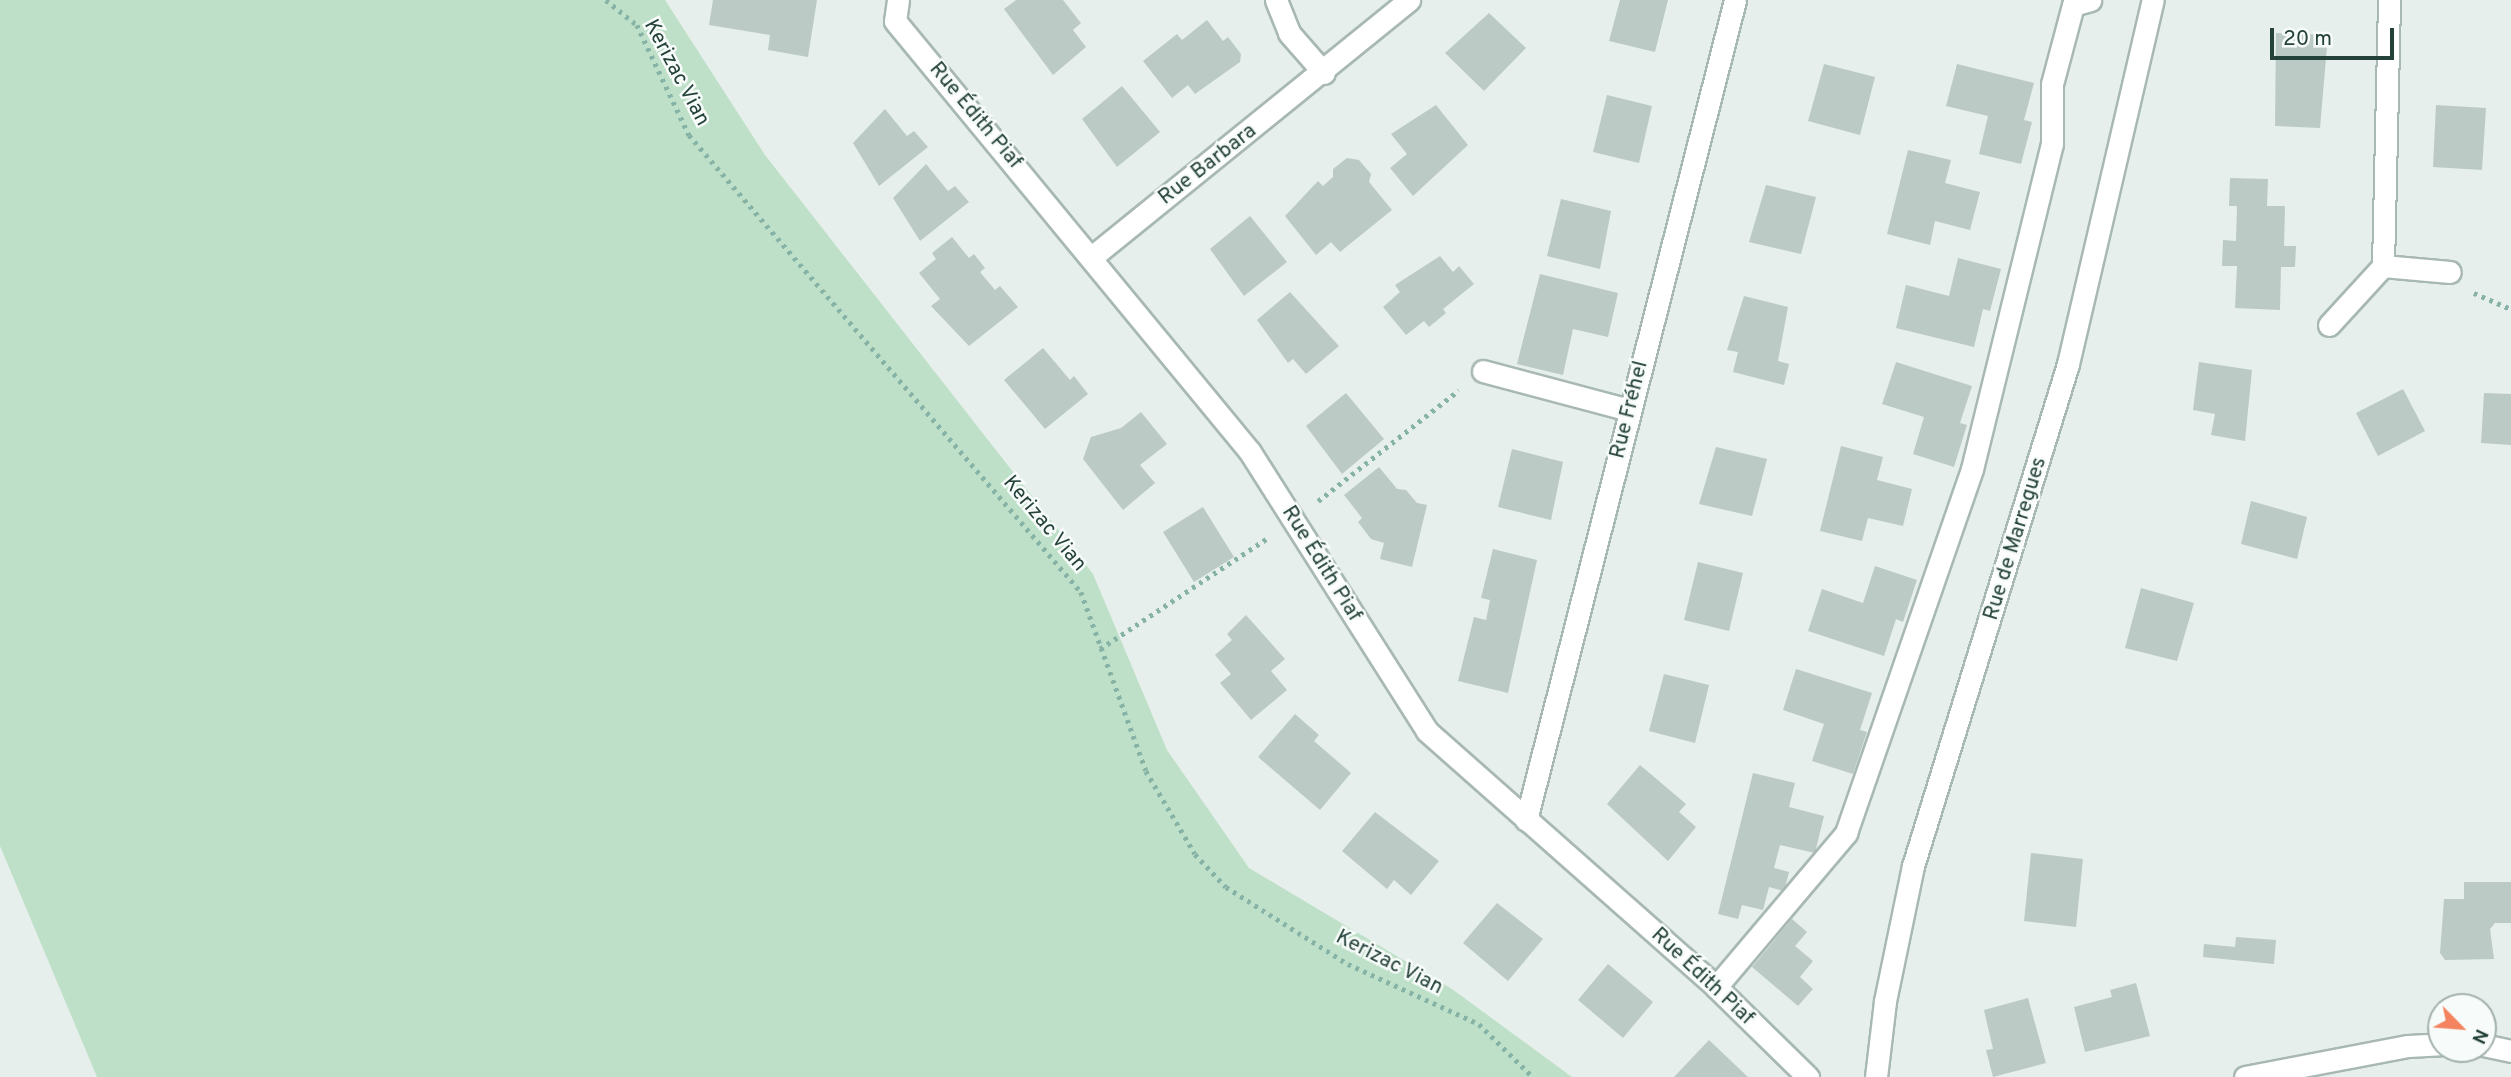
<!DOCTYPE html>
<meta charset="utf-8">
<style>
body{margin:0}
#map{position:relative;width:2511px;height:1077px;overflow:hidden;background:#e6efeb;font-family:Overpass,sans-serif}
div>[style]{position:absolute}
.green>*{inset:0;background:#bfe0c8}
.building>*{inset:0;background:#bbcac4}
.path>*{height:4.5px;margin-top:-2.25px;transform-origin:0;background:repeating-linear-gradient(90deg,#86b3a5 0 3.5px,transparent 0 8.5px)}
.roads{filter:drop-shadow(2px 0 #a8b8b2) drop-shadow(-2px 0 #a8b8b2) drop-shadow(0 2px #a8b8b2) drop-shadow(0 -2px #a8b8b2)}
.lane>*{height:21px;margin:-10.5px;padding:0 10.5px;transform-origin:10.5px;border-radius:10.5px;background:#fff}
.street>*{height:21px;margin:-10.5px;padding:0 10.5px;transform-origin:10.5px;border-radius:10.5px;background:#fff}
span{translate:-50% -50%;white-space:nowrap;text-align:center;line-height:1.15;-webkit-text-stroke:5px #f7fbf9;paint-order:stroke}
.street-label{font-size:21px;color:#24423a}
.north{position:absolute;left:2427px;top:993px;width:70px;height:70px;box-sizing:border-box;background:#f7fbf9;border:2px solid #a3b1ad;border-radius:50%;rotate:115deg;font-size:19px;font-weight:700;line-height:28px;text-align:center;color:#24423a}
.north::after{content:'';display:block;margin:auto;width:24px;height:32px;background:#f4845f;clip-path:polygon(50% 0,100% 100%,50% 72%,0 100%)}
.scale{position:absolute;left:2270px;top:28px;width:124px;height:32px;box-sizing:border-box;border:4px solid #24423a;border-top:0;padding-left:9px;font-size:21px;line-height:24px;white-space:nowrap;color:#24423a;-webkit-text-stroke:5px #f7fbf9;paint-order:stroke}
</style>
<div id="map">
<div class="green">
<i style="clip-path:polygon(0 0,665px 0,765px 155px,1093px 574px,1167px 750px,1249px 868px,1452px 989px,1572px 1077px,97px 1077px,0 846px)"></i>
</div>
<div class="building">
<i style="clip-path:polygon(713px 0,817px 0,808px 57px,768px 50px,770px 35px,709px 25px)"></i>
<i style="clip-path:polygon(1016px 0,1063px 0,1081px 23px,1073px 30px,1086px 47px,1053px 75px,1004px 9px)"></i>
<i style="clip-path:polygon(1620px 0,1668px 0,1655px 52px,1609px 41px)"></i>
<i style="clip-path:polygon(1489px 13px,1526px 48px,1484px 91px,1445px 53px)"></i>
<i style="clip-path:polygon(1207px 20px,1223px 41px,1228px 37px,1241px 54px,1240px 62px,1195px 94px,1188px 85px,1172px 98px,1143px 61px,1177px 34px,1182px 40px)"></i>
<i style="clip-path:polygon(2276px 33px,2328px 35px,2320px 128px,2275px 126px)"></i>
<i style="clip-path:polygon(1824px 64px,1875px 77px,1860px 135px,1808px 121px)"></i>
<i style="clip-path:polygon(1957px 64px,2034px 83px,2024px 120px,2032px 122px,2021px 164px,1979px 154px,1988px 116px,1946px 106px)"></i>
<i style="clip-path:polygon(1122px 86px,1160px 132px,1117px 167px,1082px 119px)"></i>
<i style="clip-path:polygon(1607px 95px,1652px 106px,1639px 163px,1593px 152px)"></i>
<i style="clip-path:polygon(1436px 105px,1468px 145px,1413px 196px,1390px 168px,1407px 154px,1391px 134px)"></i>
<i style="clip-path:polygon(2436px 105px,2486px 108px,2482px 170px,2433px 167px)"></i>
<i style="clip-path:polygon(885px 109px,907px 136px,914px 131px,928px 147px,879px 186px,853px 143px)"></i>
<i style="clip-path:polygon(1908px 150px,1951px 160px,1945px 183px,1980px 192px,1970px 230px,1935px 221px,1930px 245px,1887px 234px)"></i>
<i style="clip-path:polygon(1347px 158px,1359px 160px,1371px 174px,1369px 182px,1392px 210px,1340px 252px,1331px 242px,1316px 255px,1285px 216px,1318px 181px,1323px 186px,1333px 177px,1333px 169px)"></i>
<i style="clip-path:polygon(926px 164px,948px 191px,955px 186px,969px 202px,920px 241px,893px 198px)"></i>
<i style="clip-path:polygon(2230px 178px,2268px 179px,2267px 206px,2285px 206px,2284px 246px,2296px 246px,2295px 267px,2281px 267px,2280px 310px,2235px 308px,2237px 266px,2222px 266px,2223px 240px,2236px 241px,2237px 206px,2229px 206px)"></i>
<i style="clip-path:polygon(1766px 185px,1816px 197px,1801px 254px,1749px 242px)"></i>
<i style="clip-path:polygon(1561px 199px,1611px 211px,1600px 269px,1547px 256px)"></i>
<i style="clip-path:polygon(1250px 216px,1287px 262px,1244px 296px,1210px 249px)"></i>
<i style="clip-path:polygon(952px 237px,969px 258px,974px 254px,985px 268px,980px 272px,995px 290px,1000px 286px,1018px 307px,969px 346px,931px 306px,940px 299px,919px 273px,936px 259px,932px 253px)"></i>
<i style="clip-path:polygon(1440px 256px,1453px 272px,1459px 266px,1474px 284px,1443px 309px,1446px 313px,1429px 327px,1424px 321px,1406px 335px,1383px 307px,1400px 292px,1395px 285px)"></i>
<i style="clip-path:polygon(1958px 258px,2001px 269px,1990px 311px,1983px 309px,1974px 347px,1896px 328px,1906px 285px,1949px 296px)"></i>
<i style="clip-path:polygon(1540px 274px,1618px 293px,1608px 337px,1573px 329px,1563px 375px,1517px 364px)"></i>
<i style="clip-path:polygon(1290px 292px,1339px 346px,1306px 374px,1293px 359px,1288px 363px,1257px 320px)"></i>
<i style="clip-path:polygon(1744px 296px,1788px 307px,1778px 361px,1789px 364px,1784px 385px,1733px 372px,1738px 352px,1727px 350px)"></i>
<i style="clip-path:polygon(1043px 348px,1070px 380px,1074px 376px,1088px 394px,1045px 429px,1004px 380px)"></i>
<i style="clip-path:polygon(1896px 362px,1972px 386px,1960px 423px,1967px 425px,1954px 467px,1913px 454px,1924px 417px,1882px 404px)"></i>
<i style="clip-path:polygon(2199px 362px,2252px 370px,2245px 441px,2211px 435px,2215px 414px,2193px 410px)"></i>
<i style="clip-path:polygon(2403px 389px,2425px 431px,2378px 456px,2356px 413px)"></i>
<i style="clip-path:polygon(1346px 393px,1384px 439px,1342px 474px,1306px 426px)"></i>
<i style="clip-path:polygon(2484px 393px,2511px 394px,2511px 445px,2481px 443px)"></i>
<i style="clip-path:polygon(1141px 412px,1167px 444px,1140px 465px,1155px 483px,1123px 510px,1083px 459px,1091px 437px,1121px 428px)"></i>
<i style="clip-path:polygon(1841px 446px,1883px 457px,1877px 480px,1912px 489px,1903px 526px,1868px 518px,1862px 541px,1820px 531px)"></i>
<i style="clip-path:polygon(1716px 447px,1767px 459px,1752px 516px,1699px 504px)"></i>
<i style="clip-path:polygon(1512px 449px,1563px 462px,1551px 520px,1498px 507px)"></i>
<i style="clip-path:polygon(1379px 467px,1397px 489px,1406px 490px,1417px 503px,1427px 505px,1412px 567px,1380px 559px,1384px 543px,1371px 539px,1358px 522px,1362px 518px,1344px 495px)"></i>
<i style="clip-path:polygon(2251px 501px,2307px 517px,2297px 559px,2241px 544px)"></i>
<i style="clip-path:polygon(1203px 507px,1234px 557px,1194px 582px,1163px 532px)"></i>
<i style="clip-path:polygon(1493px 549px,1537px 560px,1508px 693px,1458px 681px,1474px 617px,1486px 620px,1490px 600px,1481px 598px)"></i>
<i style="clip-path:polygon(1698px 562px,1743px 573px,1729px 631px,1684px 620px)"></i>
<i style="clip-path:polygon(1875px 566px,1917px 580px,1903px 622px,1896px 619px,1884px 656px,1808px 631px,1822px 589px,1863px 603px)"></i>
<i style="clip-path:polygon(2141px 588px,2194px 603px,2177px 661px,2125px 648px)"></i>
<i style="clip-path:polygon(1246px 615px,1285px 659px,1271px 671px,1287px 690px,1251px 720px,1220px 683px,1231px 674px,1215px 655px,1232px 640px,1227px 634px)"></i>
<i style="clip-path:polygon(1796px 669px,1872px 693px,1860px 730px,1867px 732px,1853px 774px,1812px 761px,1824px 724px,1783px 710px)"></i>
<i style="clip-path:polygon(1664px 674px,1709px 685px,1695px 743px,1649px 731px)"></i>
<i style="clip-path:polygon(1295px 714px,1319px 735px,1314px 741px,1351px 773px,1320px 810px,1258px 757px)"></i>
<i style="clip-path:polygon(1640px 765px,1686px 804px,1679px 812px,1696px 827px,1668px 861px,1607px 804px)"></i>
<i style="clip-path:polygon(1753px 773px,1795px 783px,1789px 807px,1824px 816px,1815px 853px,1780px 845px,1774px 868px,1789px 872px,1784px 891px,1769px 887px,1763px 910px,1742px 905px,1738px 919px,1718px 914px)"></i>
<i style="clip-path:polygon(1375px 812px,1439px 861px,1411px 895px,1394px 880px,1387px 889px,1342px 851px)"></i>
<i style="clip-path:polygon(2031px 853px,2083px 859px,2076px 927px,2024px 921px)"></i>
<i style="clip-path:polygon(2464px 882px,2511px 882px,2511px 923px,2495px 923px,2490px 929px,2494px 959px,2445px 960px,2440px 953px,2444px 899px,2464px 899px)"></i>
<i style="clip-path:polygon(1497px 903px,1543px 939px,1508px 981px,1463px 943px)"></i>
<i style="clip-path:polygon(1792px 919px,1807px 932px,1795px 946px,1813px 961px,1800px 977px,1813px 989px,1798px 1006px,1752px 967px)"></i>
<i style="clip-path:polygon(2236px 937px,2276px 940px,2274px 964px,2203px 957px,2204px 944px,2235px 947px)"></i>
<i style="clip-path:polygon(1608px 964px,1653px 1002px,1623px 1038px,1578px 1000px)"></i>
<i style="clip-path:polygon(2136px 983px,2150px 1036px,2085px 1052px,2074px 1007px,2112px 997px,2110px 990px)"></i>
<i style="clip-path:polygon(2028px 998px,2046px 1063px,1993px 1077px,1986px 1050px,1993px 1049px,1984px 1010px)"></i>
<i style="clip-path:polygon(1709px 1040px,1748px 1077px,1674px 1077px)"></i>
</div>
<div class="path">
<i style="left:606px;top:0;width:40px;rotate:39deg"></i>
<i style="left:637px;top:25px;width:122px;rotate:64.7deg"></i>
<i style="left:689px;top:135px;width:602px;rotate:49.38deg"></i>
<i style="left:1081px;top:592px;width:190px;rotate:70deg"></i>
<i style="left:1146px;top:771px;width:96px;rotate:59.4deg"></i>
<i style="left:1195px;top:854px;width:45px;rotate:46.8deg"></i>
<i style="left:1226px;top:887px;width:144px;rotate:32.3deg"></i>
<i style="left:1348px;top:964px;width:144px;rotate:24.6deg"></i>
<i style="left:1479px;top:1024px;width:76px;rotate:44.5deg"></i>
<i style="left:2474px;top:293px;width:40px;rotate:23.4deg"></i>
<i style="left:1318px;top:501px;width:179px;rotate:-38.2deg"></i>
<i style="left:1100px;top:649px;width:203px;rotate:-33.5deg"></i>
</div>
<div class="roads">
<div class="lane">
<i style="left:1483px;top:371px;width:152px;rotate:14.9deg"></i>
<i style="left:1716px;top:987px;width:202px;rotate:-49.8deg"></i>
<i style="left:1846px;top:833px;width:385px;rotate:-70.9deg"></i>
<i style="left:1972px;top:469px;width:335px;rotate:-76.2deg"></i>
<i style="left:2052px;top:144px;width:60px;rotate:-90deg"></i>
<i style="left:2052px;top:84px;width:82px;rotate:-75.1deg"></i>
<i style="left:2073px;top:5px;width:18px;rotate:-16deg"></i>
</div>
<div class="street">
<i style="left:898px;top:0;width:21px;rotate:98deg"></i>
<i style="left:895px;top:21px;width:558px;rotate:50.52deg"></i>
<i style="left:1250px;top:452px;width:330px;rotate:57.6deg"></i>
<i style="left:1427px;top:731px;width:386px;rotate:41.5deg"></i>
<i style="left:1716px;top:987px;width:129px;rotate:44.4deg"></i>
<i style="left:1276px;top:0;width:35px;rotate:68deg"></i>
<i style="left:1289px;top:33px;width:53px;rotate:48.8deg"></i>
<i style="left:1093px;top:256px;width:407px;rotate:-39deg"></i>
<i style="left:2383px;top:266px;width:67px;rotate:5.1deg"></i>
<i style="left:2329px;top:325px;width:80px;rotate:-47.5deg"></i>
<i style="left:2383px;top:266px;width:266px;rotate:-88.7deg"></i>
<i style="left:1526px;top:820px;width:846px;rotate:-75.7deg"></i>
<i style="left:2483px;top:1045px;width:29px;rotate:12deg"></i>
<i style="left:1876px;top:1077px;width:77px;rotate:-83.2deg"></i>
<i style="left:1885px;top:1001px;width:138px;rotate:-78.3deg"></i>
<i style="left:1913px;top:866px;width:525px;rotate:-72.84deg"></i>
<i style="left:2068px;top:364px;width:374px;rotate:-76.9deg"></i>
<i style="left:2245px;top:1077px;width:166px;rotate:-10.8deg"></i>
<i style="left:2408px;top:1046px;width:33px;rotate:-3deg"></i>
</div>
</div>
<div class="street-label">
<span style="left:676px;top:73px;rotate:62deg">Kerizac Vian</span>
<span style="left:975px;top:116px;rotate:50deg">Rue Édith Piaf</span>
<span style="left:1208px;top:165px;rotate:-38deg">Rue Barbara</span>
<span style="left:1630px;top:410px;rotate:-76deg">Rue Fréhel</span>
<span style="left:1044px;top:524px;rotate:50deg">Kerizac Vian</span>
<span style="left:2016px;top:539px;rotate:-73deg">Rue de Marregues</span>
<span style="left:1321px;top:564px;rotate:58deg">Rue Édith Piaf</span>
<span style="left:1389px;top:963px;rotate:27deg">Kerizac Vian</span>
<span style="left:1702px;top:977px;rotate:43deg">Rue Édith Piaf</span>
</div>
<div class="north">N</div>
<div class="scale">20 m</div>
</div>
